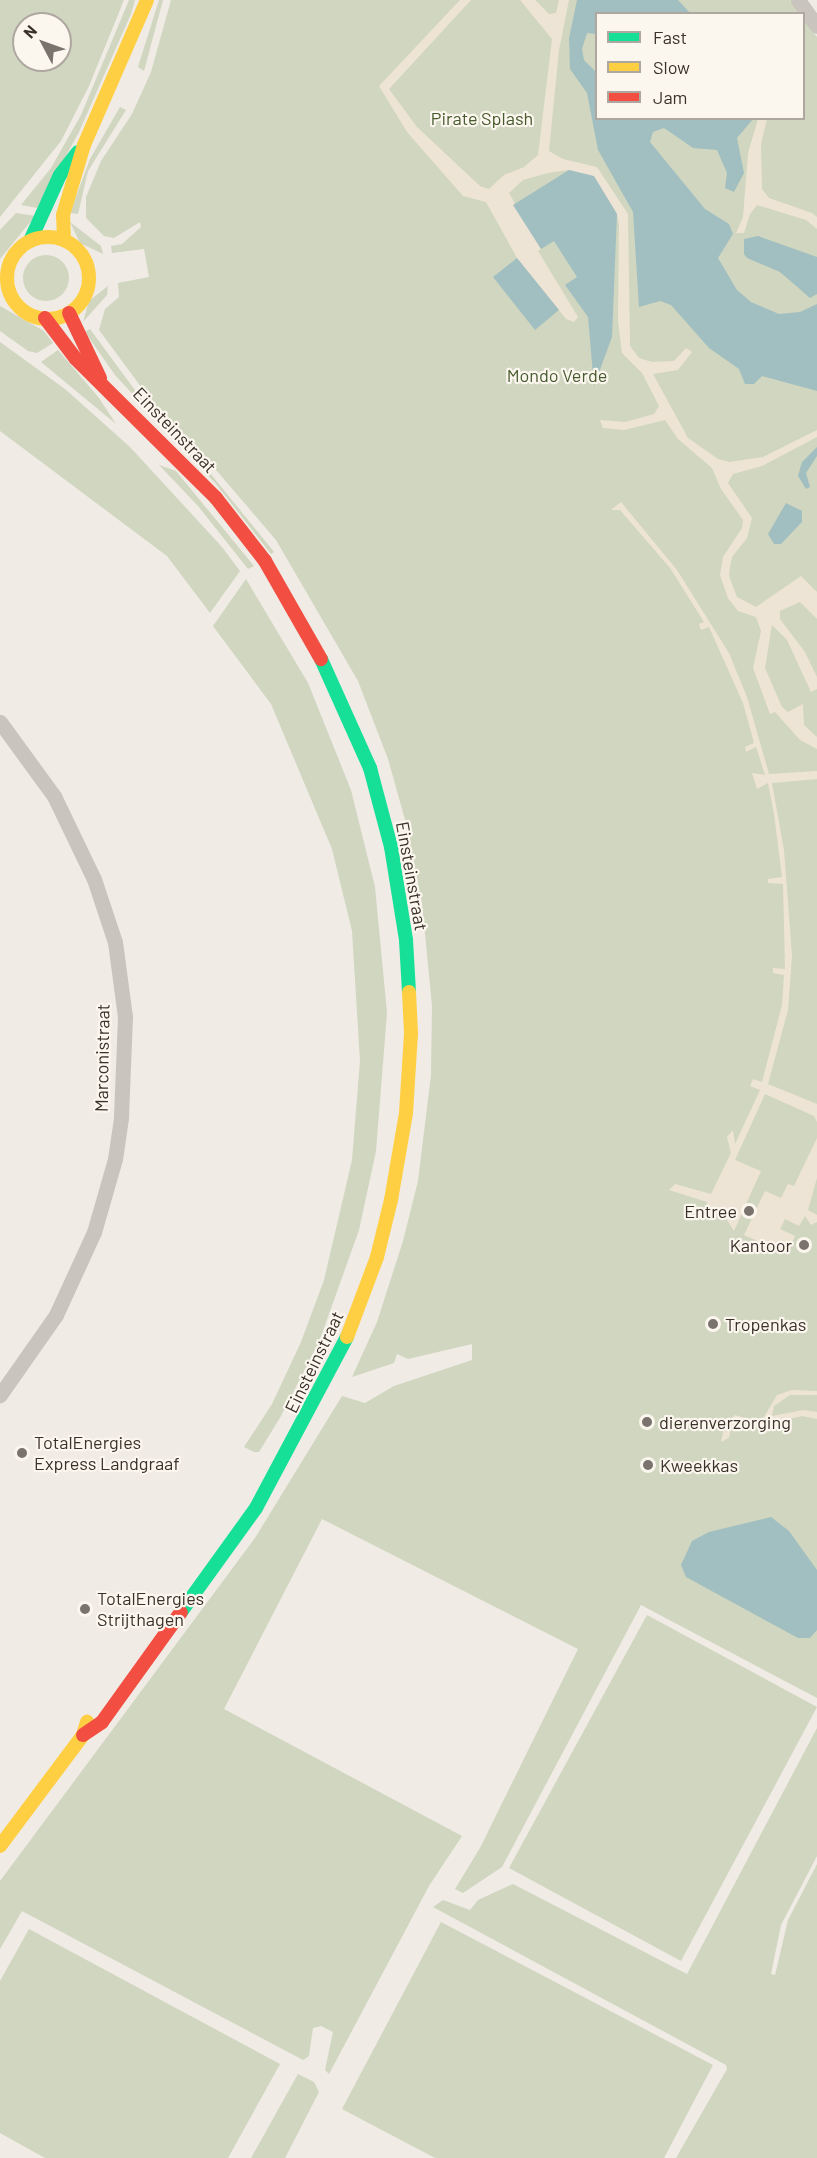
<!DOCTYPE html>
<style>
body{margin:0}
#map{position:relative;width:817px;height:2158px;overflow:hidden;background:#f0ebe5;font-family:Barlow,sans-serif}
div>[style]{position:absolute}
.green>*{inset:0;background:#d0d6bf}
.round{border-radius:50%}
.plaza>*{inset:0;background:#eee4d5}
.water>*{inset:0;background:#a1bfc1}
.street>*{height:15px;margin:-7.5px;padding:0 7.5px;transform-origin:7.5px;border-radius:7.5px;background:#c9c4be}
.fast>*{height:14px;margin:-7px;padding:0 7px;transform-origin:7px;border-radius:7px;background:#16e098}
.slow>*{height:14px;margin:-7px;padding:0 7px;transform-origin:7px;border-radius:7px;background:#ffcf43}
.slow>.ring{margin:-7px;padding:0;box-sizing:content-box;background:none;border:14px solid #ffcf43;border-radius:50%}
.jam>*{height:14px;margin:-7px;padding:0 7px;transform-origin:7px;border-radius:7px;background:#f24e42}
.dots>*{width:16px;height:16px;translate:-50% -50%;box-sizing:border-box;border:3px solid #fbf6ee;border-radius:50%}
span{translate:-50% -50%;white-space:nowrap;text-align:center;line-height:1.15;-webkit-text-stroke:4.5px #fbf6ee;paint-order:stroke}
.park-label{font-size:18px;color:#475a2e}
.street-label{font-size:18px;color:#3b312b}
.poi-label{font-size:18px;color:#3b312b}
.right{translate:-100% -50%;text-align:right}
.left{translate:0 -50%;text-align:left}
.legend{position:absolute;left:595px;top:12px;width:210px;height:108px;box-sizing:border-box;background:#fbf6ee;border:2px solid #aea7a0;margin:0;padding:8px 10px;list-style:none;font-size:18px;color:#3b312b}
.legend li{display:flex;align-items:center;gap:12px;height:30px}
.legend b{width:30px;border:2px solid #aea7a0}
.north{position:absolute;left:12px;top:12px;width:60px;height:60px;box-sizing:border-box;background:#fbf6ee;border:2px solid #aea7a0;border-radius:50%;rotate:311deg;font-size:16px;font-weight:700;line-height:24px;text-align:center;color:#3b312b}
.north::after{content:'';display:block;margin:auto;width:21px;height:27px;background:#7a726c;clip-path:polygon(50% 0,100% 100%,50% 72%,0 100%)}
</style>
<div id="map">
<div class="green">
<i style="clip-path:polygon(evenodd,0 0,124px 0,89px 86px,61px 141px,0 217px,0 0,24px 24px,60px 24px,60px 60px,24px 60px,24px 24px)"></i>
<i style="clip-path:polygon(129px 0,135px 0,131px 14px,79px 132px,37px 208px,21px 205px,51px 168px,81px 115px)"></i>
<i style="clip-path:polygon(159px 0,163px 0,144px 71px,138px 67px)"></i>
<i style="clip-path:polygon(171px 0,790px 0,800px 13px,596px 14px,596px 118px,804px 118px,804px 19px,817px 37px,817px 1698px,641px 1605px,502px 1867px,463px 1893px,455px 1889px,480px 1848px,578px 1649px,322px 1519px,224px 1709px,462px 1836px,429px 1886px,329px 2074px,325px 2070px,333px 2032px,321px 2026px,313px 2028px,309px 2056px,303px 2060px,22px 1911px,0 1949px,0 1881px,255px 1538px,342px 1396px,365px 1403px,394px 1386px,472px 1360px,472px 1344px,408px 1359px,397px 1354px,394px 1363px,352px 1377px,377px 1322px,403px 1241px,418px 1181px,431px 1075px,432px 1006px,422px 903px,406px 823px,388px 759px,358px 681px,276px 540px,193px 443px,156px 407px,99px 330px,105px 309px,119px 297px,118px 283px,149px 277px,144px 249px,112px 253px,111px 246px,122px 244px,141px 227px,140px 222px,114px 238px,104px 236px,86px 218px,86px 197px,101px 161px,132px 114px,151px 72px)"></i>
<i style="clip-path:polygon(120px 107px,126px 110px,88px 171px,78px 214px,70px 213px,90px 159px)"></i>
<i style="clip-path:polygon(16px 213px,35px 216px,0 259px,0 230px)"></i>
<i style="clip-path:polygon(70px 222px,101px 246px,103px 254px,80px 243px)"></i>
<i class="round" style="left:23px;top:255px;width:46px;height:46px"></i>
<i style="clip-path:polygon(108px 286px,107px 295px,83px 322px,89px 301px)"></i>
<i style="clip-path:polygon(0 306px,44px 331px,53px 343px,37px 353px,28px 351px,0 331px)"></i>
<i style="clip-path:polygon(90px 329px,151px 412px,201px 462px,274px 552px,271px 554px,216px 484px,115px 375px,85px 332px)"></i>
<i style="clip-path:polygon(0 342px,65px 389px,130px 447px,222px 547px,240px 571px,210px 613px,167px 556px,0 431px)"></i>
<i style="clip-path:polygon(58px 350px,99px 398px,116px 424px,41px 362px)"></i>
<i style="clip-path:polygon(159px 465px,176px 471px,254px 566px,248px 569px,198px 506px)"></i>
<i style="clip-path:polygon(246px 579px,308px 683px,351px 790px,375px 887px,387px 1013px,376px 1151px,359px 1230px,319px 1342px,281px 1416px,259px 1452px,254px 1452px,244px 1447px,272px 1404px,301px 1342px,324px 1280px,352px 1160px,360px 1061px,352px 931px,332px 849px,271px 704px,213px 626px)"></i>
<i style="clip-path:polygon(647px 1615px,817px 1707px,681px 1961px,509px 1868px)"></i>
<i style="clip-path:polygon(817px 1728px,817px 1856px,781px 1925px,771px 1974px,775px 1975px,788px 1920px,817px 1864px,817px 2158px,676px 2158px,727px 2069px,726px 2065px,433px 1907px,443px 1900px,470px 1910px,478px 1900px,513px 1884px,687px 1974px)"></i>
<i style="clip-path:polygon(441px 1922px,713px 2065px,664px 2158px,435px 2158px,342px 2109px)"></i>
<i style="clip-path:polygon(29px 1929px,280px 2064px,228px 2158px,45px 2158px,0 2133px,0 1981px)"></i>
<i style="clip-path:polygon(298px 2074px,314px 2082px,319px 2092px,285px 2158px,251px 2158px)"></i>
</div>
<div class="plaza">
<i style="clip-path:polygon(460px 0,471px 0,389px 89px,417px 127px,480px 186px,489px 189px,504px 175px,524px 167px,538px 155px,552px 39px,520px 0,535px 0,549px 14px,556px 13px,559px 0,569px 0,559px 50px,549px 151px,563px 159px,597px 167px,628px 214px,630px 346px,639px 358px,652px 362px,674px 361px,686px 348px,692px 352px,678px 370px,653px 374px,688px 438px,718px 459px,729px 462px,763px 457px,817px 430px,817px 437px,762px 466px,733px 474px,728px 483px,752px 518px,747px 538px,732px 557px,730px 567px,729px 576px,737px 597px,756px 607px,801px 576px,817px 592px,817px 619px,800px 602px,780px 611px,780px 619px,805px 652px,817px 677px,817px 689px,811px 692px,787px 640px,772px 625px,765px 668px,782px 707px,788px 712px,803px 704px,804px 725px,817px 737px,817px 749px,800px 740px,775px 712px,770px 714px,753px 668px,761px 631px,756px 617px,738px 611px,728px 598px,720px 575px,723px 557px,742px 528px,743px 520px,721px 489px,712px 468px,678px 439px,665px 420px,624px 430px,603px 428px,600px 420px,625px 422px,654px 414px,659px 406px,642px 373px,622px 353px,618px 321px,619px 225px,617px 214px,594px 177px,569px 170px,548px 173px,523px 180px,509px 193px,541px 249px,538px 251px,578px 317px,574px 322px,566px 319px,517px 258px,486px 202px,463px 196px,407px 132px,379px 86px)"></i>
<i style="clip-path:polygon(758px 119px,767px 119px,761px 144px,762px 189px,769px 198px,812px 213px,817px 217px,817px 229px,806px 220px,757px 205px,750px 214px,744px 233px,736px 233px,743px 217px,748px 153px)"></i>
<i style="clip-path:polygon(621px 502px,677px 570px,729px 653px,747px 697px,769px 774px,817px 771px,817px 779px,772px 783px,784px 850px,792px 956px,788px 1010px,768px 1084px,817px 1104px,817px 1122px,814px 1116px,765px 1094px,735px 1160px,761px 1171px,734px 1231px,719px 1208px,706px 1208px,707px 1202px,669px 1190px,675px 1184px,711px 1194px,731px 1153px,727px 1137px,733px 1130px,735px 1144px,760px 1090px,750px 1086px,753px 1079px,762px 1082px,782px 1005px,784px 975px,773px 973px,773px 968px,785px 969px,783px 884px,768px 883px,768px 879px,782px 877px,774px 814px,768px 783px,757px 789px,752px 773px,765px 775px,756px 747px,746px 752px,745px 747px,754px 743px,743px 703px,709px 627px,701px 630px,699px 624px,704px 622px,670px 568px,620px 510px,611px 510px)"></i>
<i style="clip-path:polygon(817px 1138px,817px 1178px,808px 1210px,817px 1215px,817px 1222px,811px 1225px,805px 1216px,799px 1226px,785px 1219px,780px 1229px,795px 1236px,787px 1254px,744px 1235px,765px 1191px,781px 1198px,788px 1184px,794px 1186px)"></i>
<i style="clip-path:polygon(792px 1390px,817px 1391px,817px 1395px,790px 1395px,774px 1406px,772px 1416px,803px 1410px,817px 1412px,817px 1419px,802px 1416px,750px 1428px,737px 1424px,731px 1428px,729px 1438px,721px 1442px,725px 1424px,735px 1415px,756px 1421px,764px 1417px,777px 1395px)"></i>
</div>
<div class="water">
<i style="clip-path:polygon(577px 0,678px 0,690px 13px,596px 14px,596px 34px,587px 33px,582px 49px,584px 60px,596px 72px,596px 118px,753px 119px,737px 138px,744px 173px,734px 192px,725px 188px,727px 173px,717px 150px,693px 148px,664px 128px,653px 132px,650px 142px,705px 209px,729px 224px,733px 234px,718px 258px,737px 290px,751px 302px,779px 314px,800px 312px,817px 304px,817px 391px,762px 376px,754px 384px,745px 384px,739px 369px,709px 348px,671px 305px,660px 301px,639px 307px,633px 212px,598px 150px,587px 93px,570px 69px,569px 38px)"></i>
<i style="clip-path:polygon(569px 170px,594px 176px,617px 214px,612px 337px,594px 386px,588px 317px,565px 285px,577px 277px,554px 241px,541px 249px,513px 205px)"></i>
<i style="clip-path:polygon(758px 236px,817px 257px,817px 294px,810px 298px,780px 272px,747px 258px,744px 254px,744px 239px)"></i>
<i style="clip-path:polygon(517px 258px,559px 310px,535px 330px,493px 277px)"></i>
<i style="clip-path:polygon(817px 447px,817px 456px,806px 473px,810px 487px,806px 489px,798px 476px,802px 462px)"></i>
<i style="clip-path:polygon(786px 503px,802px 511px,802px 522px,781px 544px,774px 544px,768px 534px)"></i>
<i style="clip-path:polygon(771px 1517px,789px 1531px,817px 1570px,817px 1630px,810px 1638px,798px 1638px,686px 1577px,681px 1565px,692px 1541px,709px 1532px)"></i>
</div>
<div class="street">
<i style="left:798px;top:0;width:32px;rotate:54deg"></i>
<i style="left:0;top:722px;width:92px;rotate:53.9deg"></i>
<i style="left:54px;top:796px;width:92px;rotate:64.3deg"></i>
<i style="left:94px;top:879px;width:66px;rotate:71.6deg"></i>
<i style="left:115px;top:942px;width:76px;rotate:82.4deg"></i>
<i style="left:125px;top:1017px;width:101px;rotate:92.3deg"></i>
<i style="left:121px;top:1118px;width:41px;rotate:98.3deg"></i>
<i style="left:115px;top:1159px;width:76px;rotate:106deg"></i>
<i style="left:94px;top:1232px;width:91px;rotate:114.6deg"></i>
<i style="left:56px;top:1315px;width:98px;rotate:125deg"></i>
</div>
<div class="fast">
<i style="left:30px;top:241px;width:72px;rotate:-65.6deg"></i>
<i style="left:60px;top:175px;width:29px;rotate:-52deg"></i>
<i style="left:321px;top:659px;width:120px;rotate:65.8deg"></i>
<i style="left:370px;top:768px;width:82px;rotate:75.1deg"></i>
<i style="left:391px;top:847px;width:94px;rotate:80.8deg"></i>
<i style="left:406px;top:940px;width:52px;rotate:86.7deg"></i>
<i style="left:181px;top:1612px;width:128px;rotate:-54.2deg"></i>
<i style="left:256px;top:1508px;width:194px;rotate:-62deg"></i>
</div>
<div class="slow">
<i class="ring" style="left:7px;top:237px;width:68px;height:68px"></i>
<i style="left:64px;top:240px;width:25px;rotate:-92deg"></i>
<i style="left:63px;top:215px;width:73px;rotate:-73.3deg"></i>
<i style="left:84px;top:145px;width:158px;rotate:-66.5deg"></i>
<i style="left:347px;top:1337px;width:85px;rotate:-69.4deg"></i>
<i style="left:377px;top:1257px;width:59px;rotate:-76.2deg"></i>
<i style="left:391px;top:1200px;width:88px;rotate:-80.2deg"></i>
<i style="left:406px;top:1113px;width:80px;rotate:-86.4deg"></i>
<i style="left:411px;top:1033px;width:41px;rotate:-92.8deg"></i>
<i style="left:0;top:1846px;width:139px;rotate:-53.2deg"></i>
<i style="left:83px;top:1735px;width:14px;rotate:-73deg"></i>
</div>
<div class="jam">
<i style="left:69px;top:313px;width:72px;rotate:64.5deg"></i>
<i style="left:45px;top:318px;width:51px;rotate:52.9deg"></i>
<i style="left:76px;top:359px;width:197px;rotate:44.8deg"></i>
<i style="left:216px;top:498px;width:80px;rotate:52.1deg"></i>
<i style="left:265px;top:561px;width:113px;rotate:60.3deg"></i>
<i style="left:83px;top:1735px;width:23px;rotate:-34deg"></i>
<i style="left:102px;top:1722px;width:135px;rotate:-54.3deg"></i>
</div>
<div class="dots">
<i style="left:749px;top:1211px;background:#7a726c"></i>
<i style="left:804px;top:1245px;background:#7a726c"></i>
<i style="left:713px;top:1324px;background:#7a726c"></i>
<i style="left:647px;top:1422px;background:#7a726c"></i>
<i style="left:22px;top:1453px;background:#7a726c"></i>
<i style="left:648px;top:1465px;background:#7a726c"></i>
<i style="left:85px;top:1609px;background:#7a726c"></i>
</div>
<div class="park-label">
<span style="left:482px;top:118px">Pirate Splash</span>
<span style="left:557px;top:375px">Mondo Verde</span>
</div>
<div class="street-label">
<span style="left:175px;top:430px;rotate:46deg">Einsteinstraat</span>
<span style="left:412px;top:876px;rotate:80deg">Einsteinstraat</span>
<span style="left:102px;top:1058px;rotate:-89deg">Marconistraat</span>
<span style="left:314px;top:1362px;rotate:-64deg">Einsteinstraat</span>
</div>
<div class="poi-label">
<span class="right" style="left:737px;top:1211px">Entree</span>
<span class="right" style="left:792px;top:1245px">Kantoor</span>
<span class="left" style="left:725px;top:1324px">Tropenkas</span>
<span class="left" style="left:659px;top:1422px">dierenverzorging</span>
<span class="left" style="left:34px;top:1453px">TotalEnergies<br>Express Landgraaf</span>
<span class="left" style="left:660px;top:1465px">Kweekkas</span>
<span class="left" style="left:97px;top:1609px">TotalEnergies<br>Strijthagen</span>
</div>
<ul class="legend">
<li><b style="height:8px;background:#16e098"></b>Fast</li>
<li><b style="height:8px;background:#ffcf43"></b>Slow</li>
<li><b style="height:8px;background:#f24e42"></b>Jam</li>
</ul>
<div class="north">N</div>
</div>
